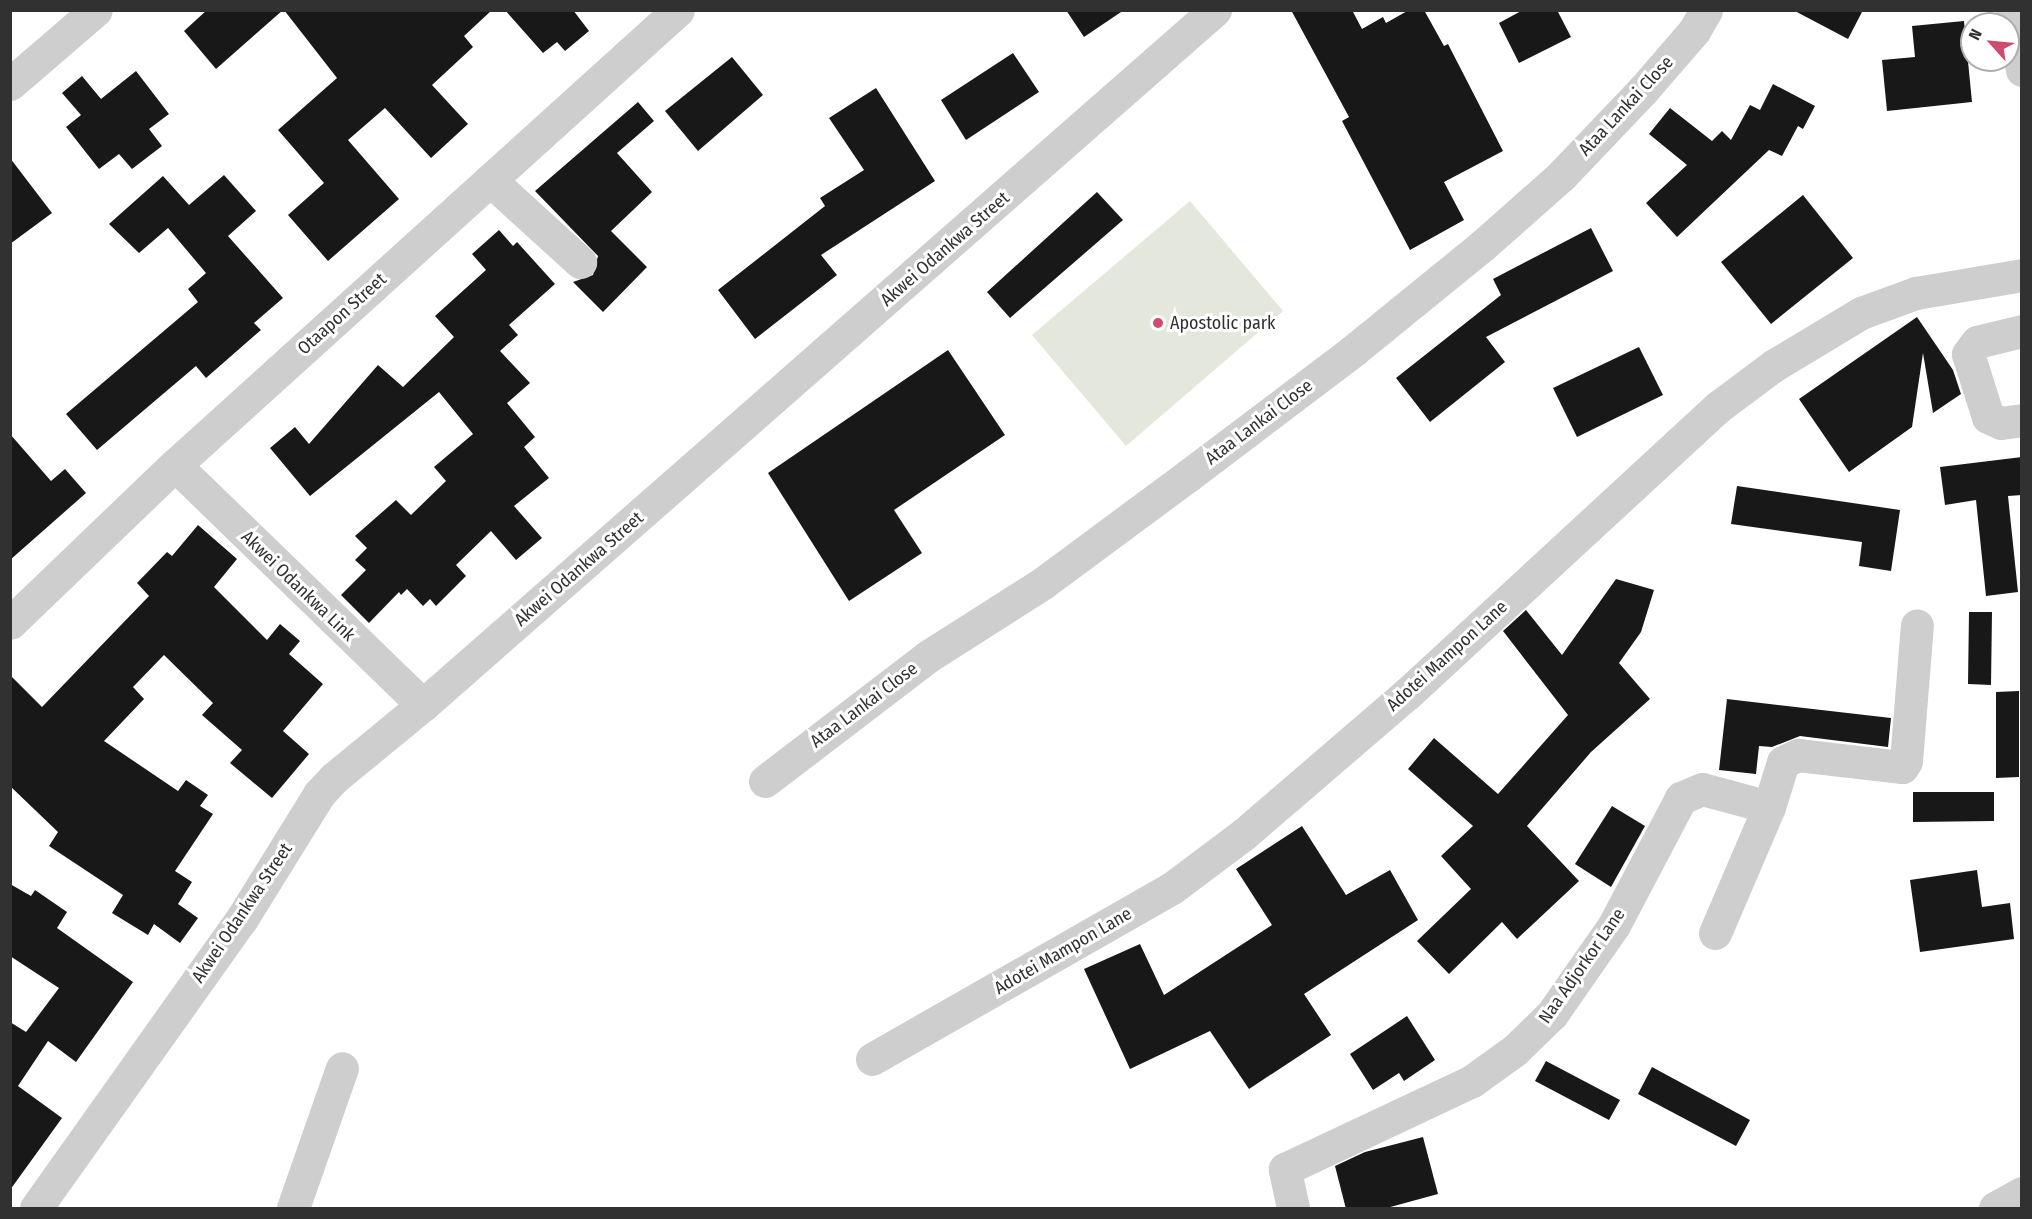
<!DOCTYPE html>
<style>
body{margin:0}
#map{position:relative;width:2032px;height:1219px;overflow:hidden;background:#fff;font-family:"Fira Sans Condensed",sans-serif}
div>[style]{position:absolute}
.green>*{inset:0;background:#e3e7dc}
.building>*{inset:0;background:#181818}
.minor>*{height:33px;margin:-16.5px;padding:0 16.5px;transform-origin:16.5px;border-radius:16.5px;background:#cecece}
.dots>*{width:16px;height:16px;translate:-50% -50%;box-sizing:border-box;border:3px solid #fff;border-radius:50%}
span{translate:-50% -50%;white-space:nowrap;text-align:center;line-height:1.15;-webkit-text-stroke:6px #fff;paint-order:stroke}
.street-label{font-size:18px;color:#313131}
.poi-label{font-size:18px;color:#313131}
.left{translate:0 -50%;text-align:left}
.frame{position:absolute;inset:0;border:12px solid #313131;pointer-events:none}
.north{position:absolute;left:1960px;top:12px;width:60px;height:60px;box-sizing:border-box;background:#fff;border:2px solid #adadad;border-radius:50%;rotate:297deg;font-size:16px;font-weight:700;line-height:24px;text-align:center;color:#313131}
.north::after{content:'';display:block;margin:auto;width:21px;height:27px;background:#d04c6d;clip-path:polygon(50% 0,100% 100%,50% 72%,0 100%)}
</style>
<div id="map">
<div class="green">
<i style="clip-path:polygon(1190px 201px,1283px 311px,1126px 446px,1032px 335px)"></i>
</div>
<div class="building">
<i style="clip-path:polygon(207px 10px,283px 10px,216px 69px,184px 31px)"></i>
<i style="clip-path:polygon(284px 10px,492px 10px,464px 36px,473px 47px,432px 85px,468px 124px,431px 158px,385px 108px,348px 140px,399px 199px,328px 261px,288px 215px,324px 183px,278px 130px,337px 78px)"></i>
<i style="clip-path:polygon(505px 10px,573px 10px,589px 31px,565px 51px,557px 42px,543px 53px)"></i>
<i style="clip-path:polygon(1066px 10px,1124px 10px,1084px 37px)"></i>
<i style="clip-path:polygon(1291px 10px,1352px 10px,1362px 29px,1383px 17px,1386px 23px,1409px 10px,1424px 10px,1444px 46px,1448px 44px,1503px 151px,1444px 182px,1464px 220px,1410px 250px,1342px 121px,1349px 117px)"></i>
<i style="clip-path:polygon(1523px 10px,1557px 10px,1571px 37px,1519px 63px,1499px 23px)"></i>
<i style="clip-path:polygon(1793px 10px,1863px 10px,1848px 39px)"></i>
<i style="clip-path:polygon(1964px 21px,1972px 102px,1887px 111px,1882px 60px,1915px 57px,1912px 26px)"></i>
<i style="clip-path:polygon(1013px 53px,1039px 92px,966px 140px,941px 100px)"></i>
<i style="clip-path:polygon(732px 57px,763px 95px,698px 151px,665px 111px)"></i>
<i style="clip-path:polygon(136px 71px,169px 114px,149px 129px,162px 146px,132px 169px,119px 154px,99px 169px,66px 127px,81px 115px,62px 93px,82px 76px,101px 99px)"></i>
<i style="clip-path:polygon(1773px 84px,1815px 106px,1803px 129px,1798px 126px,1782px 156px,1769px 150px,1677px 237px,1646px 203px,1687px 165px,1649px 134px,1670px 108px,1712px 141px,1722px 131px,1731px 140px,1750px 105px,1760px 110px)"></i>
<i style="clip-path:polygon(876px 88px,935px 181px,821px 255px,837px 275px,755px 339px,718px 290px,825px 206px,820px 198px,864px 170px,829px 118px)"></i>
<i style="clip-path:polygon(638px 102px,654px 121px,617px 153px,652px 192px,611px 231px,647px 267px,603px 312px,573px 282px,593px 275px,598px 256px,535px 191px)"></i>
<i style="clip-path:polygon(10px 158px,52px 213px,10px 244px)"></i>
<i style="clip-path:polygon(224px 175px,256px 211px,228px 236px,283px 298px,254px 323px,261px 330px,206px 378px,196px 366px,97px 450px,66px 414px,198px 302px,188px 289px,206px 273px,168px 228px,139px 253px,109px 224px,163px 176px,189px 205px)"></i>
<i style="clip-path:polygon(1097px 192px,1123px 220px,1010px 318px,987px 292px)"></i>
<i style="clip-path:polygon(1803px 195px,1853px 258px,1771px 324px,1721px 262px)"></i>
<i style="clip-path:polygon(1591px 228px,1613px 271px,1486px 337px,1505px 362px,1430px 422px,1396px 378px,1501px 295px,1493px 279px)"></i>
<i style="clip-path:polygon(499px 230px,513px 246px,517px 242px,555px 284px,509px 325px,518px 335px,500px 351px,530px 383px,507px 403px,535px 437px,524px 447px,549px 478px,514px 506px,542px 538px,516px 560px,491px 531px,456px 565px,466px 576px,436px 606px,430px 599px,423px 606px,407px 589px,401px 595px,399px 592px,369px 623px,341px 595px,366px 570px,355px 560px,367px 548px,355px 536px,396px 500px,411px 515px,446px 481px,434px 467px,473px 434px,439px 392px,310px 496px,270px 448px,295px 427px,309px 444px,378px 365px,403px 387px,454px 337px,435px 316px,486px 270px,472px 254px)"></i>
<i style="clip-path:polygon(1917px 317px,1953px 370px,1961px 394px,1933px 413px,1923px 353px,1912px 427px,1849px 472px,1799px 399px)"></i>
<i style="clip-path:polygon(1639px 347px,1663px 395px,1577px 437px,1553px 388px)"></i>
<i style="clip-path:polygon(948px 350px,1005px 435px,894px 510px,922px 553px,849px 601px,768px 473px)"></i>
<i style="clip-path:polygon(10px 434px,51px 481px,65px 469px,86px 493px,10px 560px)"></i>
<i style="clip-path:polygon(2022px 457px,2022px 495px,2008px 496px,2018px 592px,1986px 596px,1976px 500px,1945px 505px,1940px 467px)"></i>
<i style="clip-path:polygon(1737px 486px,1900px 510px,1891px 571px,1859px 566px,1862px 542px,1731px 524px)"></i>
<i style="clip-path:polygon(198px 525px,237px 559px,214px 587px,267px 640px,280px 624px,300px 641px,289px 654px,323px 684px,283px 731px,309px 754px,272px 798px,230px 763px,242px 750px,202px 715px,213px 703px,164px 655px,133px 687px,144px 699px,104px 741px,178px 791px,186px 780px,208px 795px,200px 806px,213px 814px,175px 871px,192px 882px,178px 904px,198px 918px,180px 943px,154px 924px,148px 935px,112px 913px,123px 895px,49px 846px,58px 832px,10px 786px,10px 675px,42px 707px,149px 596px,137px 583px,167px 552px,172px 556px)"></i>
<i style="clip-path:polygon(1616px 579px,1654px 590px,1641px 632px,1619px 663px,1650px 699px,1591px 752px,1527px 826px,1579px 881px,1517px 939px,1502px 922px,1449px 974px,1417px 941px,1471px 889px,1441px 856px,1473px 826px,1408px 769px,1434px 738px,1498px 794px,1568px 715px,1503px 631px,1526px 610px,1562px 655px)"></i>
<i style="clip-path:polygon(1969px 612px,1992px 612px,1991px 685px,1968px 684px)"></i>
<i style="clip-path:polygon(2019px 691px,2019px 777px,1996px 778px,1996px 692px)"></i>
<i style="clip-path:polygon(1727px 699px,1891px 718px,1888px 747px,1800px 736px,1772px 747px,1759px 746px,1756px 774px,1719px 770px)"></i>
<i style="clip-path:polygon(1913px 792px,1994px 792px,1994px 821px,1913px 822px)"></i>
<i style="clip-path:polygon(1612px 806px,1645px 826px,1611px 887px,1575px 864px)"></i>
<i style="clip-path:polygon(1302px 826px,1346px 895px,1390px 870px,1418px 920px,1304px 994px,1331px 1035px,1249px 1089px,1210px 1031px,1130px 1069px,1084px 969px,1140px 944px,1164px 995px,1272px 925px,1236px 869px)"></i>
<i style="clip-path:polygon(1977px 870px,1982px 907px,2010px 903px,2014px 939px,1920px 952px,1910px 880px)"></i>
<i style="clip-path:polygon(10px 884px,31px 896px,35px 890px,67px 912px,57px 928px,133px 982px,76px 1062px,48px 1041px,18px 1086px,62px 1118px,10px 1190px,10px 1022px,26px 1032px,59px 988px,10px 956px)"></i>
<i style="clip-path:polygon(1407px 1016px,1435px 1060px,1404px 1081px,1399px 1073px,1373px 1090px,1350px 1054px)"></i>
<i style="clip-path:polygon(1546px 1061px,1620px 1100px,1609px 1120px,1535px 1081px)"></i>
<i style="clip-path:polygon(1652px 1067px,1750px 1120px,1736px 1146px,1638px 1094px)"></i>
<i style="clip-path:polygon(1423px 1137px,1438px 1194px,1383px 1209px,1346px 1209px,1335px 1166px,1365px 1152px)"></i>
</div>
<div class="minor">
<i style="left:2012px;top:10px;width:61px;rotate:80.5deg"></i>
<i style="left:10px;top:84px;width:113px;rotate:-40.7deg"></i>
<i style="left:490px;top:180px;width:122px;rotate:42.3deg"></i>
<i style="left:2022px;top:331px;width:46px;rotate:166.3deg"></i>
<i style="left:1977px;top:342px;width:15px;rotate:127deg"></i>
<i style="left:1968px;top:354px;width:66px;rotate:72.4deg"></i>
<i style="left:1988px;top:417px;width:14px;rotate:25deg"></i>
<i style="left:2001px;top:423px;width:21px;rotate:-8deg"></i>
<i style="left:175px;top:465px;width:345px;rotate:44.1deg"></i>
<i style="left:10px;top:623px;width:228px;rotate:-43.8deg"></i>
<i style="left:175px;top:465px;width:678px;rotate:-42.13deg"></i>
<i style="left:765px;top:781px;width:204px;rotate:-37.4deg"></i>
<i style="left:927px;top:657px;width:138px;rotate:-32.5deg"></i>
<i style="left:1043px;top:583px;width:182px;rotate:-36.5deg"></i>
<i style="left:1189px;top:475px;width:207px;rotate:-37.1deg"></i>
<i style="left:1354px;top:350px;width:166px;rotate:-39.1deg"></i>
<i style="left:1483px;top:245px;width:104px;rotate:-41.5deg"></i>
<i style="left:1561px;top:176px;width:119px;rotate:-46.4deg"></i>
<i style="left:1643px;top:90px;width:78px;rotate:-49.2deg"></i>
<i style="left:1694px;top:31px;width:24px;rotate:-60deg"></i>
<i style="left:1715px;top:933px;width:137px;rotate:-66.8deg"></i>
<i style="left:872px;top:1059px;width:345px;rotate:-29.7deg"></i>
<i style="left:1172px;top:888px;width:90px;rotate:-36.9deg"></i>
<i style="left:1244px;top:834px;width:215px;rotate:-40.7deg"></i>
<i style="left:1407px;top:694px;width:423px;rotate:-42.7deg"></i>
<i style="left:1718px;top:407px;width:69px;rotate:-36.7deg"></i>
<i style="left:1773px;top:366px;width:103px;rotate:-31.1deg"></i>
<i style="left:1861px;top:313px;width:59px;rotate:-20deg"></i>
<i style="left:1916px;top:293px;width:108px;rotate:-9.6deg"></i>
<i style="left:36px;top:1208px;width:354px;rotate:-54.6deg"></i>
<i style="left:241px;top:920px;width:148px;rotate:-58.2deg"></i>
<i style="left:319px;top:794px;width:22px;rotate:-47deg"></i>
<i style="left:334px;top:778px;width:115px;rotate:-39.4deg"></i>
<i style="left:423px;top:705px;width:1054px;rotate:-41.27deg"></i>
<i style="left:293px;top:1208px;width:148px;rotate:-70.7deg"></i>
<i style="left:1293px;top:1208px;width:40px;rotate:-102deg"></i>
<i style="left:1285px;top:1169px;width:207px;rotate:-25.2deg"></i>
<i style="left:1472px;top:1081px;width:53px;rotate:-35.8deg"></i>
<i style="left:1515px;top:1050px;width:52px;rotate:-44.2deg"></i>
<i style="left:1552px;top:1014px;width:108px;rotate:-55.1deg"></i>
<i style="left:1614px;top:925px;width:144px;rotate:-62.2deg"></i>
<i style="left:1681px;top:798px;width:23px;rotate:-23deg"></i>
<i style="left:1702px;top:789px;width:69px;rotate:15deg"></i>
<i style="left:1769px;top:807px;width:47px;rotate:-72.7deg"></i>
<i style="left:1783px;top:762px;width:17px;rotate:-25deg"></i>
<i style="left:1798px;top:755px;width:105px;rotate:6.6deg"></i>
<i style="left:1902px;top:767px;width:7px;rotate:-56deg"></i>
<i style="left:1906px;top:761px;width:136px;rotate:-85.4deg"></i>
<i style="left:1995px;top:1208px;width:31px;rotate:-29deg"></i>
</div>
<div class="dots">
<i style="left:1158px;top:323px;background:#d04c6d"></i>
</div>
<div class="street-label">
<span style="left:1626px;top:106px;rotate:-47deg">Ataa Lankai Close</span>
<span style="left:945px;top:249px;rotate:-41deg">Akwei Odankwa Street</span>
<span style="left:342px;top:314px;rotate:-42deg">Otaapon Street</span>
<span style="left:1259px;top:422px;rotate:-37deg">Ataa Lankai Close</span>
<span style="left:579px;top:569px;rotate:-41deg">Akwei Odankwa Street</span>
<span style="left:298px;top:586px;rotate:44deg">Akwei Odankwa Link</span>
<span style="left:1447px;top:656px;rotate:-42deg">Adotei Mampon Lane</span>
<span style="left:864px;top:705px;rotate:-37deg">Ataa Lankai Close</span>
<span style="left:242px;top:913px;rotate:-56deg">Akwei Odankwa Street</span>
<span style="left:1063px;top:951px;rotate:-30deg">Adotei Mampon Lane</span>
<span style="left:1582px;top:966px;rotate:-55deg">Naa Adjorkor Lane</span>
</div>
<div class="poi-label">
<span class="left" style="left:1170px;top:323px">Apostolic park</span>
</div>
<div class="frame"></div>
<div class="north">N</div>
</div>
